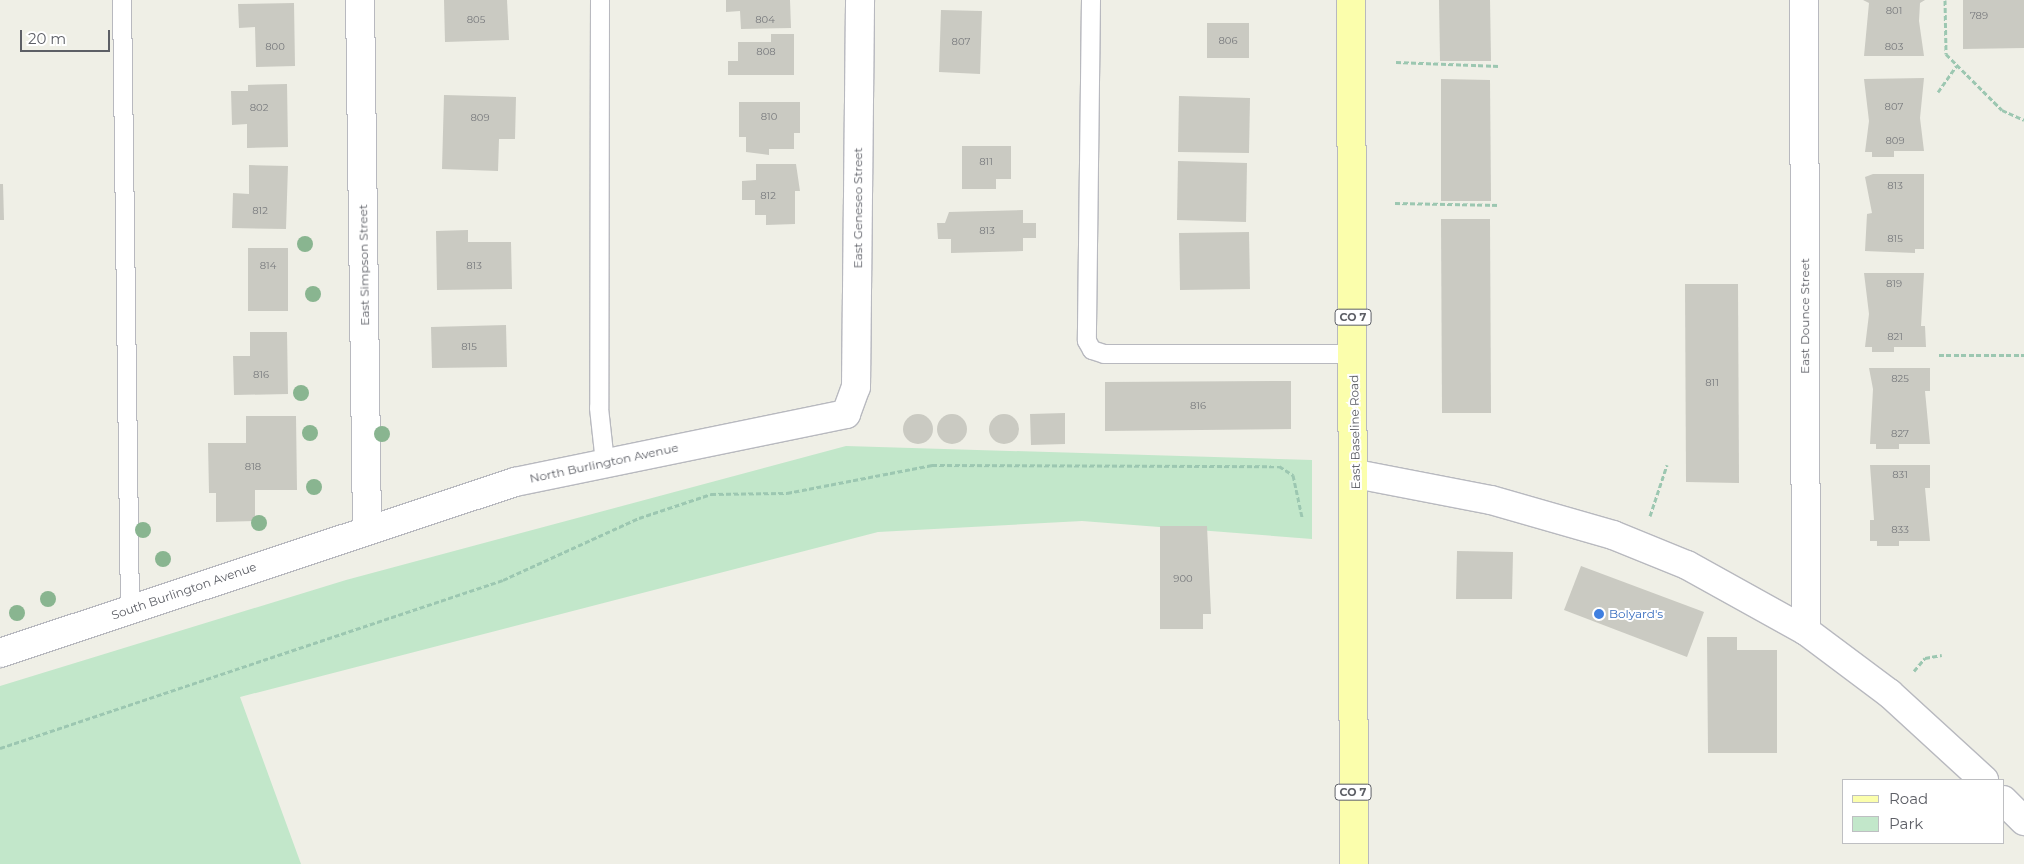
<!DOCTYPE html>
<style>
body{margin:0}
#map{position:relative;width:2024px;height:864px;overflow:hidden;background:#efefe6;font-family:Montserrat,sans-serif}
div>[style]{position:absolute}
.green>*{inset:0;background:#c2e7ca}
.building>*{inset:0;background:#cacac2}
.round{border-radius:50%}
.path>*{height:3px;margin-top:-1.5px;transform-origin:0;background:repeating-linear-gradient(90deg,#9cc7b1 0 5px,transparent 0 7.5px)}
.roads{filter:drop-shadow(1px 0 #b8b9bf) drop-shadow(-1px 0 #b8b9bf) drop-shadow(0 1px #b8b9bf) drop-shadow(0 -1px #b8b9bf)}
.lane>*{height:18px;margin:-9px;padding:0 9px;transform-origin:9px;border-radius:9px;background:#fff}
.street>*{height:28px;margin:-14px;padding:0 14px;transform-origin:14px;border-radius:14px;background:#fff}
.primary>*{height:28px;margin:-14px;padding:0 14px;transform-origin:14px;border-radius:14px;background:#fbfeac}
.trees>*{width:16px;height:16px;margin:-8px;border-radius:50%;background:#89b590}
.dots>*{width:14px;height:14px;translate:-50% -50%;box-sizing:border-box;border:2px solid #fff;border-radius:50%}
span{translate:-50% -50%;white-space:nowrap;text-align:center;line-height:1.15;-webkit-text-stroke:4px #fff;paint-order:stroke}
.number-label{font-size:10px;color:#787a7d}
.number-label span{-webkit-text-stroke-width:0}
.shield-label span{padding:1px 4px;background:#fff;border:1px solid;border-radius:4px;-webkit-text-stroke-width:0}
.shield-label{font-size:11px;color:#5d5f66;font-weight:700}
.street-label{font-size:12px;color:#5d5f66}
.shop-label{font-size:12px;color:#366cbe}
.left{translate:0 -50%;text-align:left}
.legend{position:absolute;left:1842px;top:779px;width:162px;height:65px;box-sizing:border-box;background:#fff;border:1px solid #bebfc2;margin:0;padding:6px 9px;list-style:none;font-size:15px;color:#5d5f66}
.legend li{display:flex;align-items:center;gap:10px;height:25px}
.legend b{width:25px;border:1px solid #bebfc2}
.scale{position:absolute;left:20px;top:30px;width:90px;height:22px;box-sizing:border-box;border:2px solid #5d5f66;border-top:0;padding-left:6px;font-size:15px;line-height:18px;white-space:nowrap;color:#5d5f66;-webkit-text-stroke:4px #fff;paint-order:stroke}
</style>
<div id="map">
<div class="green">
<i style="clip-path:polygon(846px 446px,1312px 460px,1312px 539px,1082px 521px,878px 532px,240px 697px,301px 864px,0 864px,0 686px,346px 580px)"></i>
</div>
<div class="building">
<i style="clip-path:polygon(444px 0,507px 0,509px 40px,445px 42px)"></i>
<i style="clip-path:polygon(726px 0,790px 0,791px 28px,741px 29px,740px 11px,726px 12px)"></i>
<i style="clip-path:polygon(1439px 0,1490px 0,1491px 61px,1440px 61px)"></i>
<i style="clip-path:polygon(1863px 0,1925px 0,1920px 3px,1919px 21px,1924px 56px,1864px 56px,1869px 3px)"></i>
<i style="clip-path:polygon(1963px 0,2024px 0,2024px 48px,1963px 49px)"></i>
<i style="clip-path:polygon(294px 3px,295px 66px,256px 67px,255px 27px,239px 28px,238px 4px)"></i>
<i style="clip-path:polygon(941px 10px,982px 11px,980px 74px,939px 72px)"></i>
<i style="clip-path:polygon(1207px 23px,1249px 23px,1249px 58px,1207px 58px)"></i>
<i style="clip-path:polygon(771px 34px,794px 34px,794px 75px,728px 75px,728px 61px,738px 61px,738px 42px,771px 42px)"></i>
<i style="clip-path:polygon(1924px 78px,1920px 118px,1924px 151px,1894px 151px,1894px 157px,1872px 157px,1872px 152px,1865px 152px,1869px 121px,1864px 79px)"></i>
<i style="clip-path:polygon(1441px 79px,1490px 80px,1491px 201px,1441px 201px)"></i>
<i style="clip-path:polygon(287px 84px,288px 147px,247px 148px,247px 124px,232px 125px,231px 91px,248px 91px,248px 85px)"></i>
<i style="clip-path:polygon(444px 95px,516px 97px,515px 139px,499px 139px,498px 171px,442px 169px)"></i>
<i style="clip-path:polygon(1179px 96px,1250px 98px,1249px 153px,1178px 152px)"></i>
<i style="clip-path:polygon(739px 102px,800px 102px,800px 133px,794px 133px,794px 149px,769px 149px,769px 155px,746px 152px,746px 137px,739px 137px)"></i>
<i style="clip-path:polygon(962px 146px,1011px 146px,1011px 179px,996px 179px,996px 189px,962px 189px)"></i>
<i style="clip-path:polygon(1178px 161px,1247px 163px,1246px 222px,1177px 220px)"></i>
<i style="clip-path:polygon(756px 164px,796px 164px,800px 191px,795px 191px,795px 224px,766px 225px,766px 215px,755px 215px,755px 200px,742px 200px,742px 181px,756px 180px)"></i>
<i style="clip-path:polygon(249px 165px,288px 166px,286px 229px,232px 228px,233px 193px,249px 194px)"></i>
<i style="clip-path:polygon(1873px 174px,1924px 174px,1924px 249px,1915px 249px,1915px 253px,1865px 251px,1867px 214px,1872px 213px,1865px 177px)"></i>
<i style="clip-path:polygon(0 184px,3px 184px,4px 220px,0 220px)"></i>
<i style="clip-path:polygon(1023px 210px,1023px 223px,1036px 223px,1036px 238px,1023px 238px,1023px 251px,951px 253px,951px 239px,938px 239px,937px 223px,945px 223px,949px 212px)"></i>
<i style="clip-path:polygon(1441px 219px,1490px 219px,1491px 413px,1442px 413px)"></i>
<i style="clip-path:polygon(468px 230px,468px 242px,511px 242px,512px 289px,437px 290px,436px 231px)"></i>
<i style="clip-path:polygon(1249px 232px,1250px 289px,1180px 290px,1179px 233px)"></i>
<i style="clip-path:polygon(248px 248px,288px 248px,288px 311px,248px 311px)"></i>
<i style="clip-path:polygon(1864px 273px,1924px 273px,1921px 326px,1925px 326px,1926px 347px,1894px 347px,1894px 352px,1872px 352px,1872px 347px,1865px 347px,1869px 314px)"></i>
<i style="clip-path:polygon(1685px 284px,1738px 284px,1739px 483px,1686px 482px)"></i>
<i style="clip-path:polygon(506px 325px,507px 367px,432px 368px,431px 327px)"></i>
<i style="clip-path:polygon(250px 332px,287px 332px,288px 394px,234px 395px,233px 356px,250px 356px)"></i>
<i style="clip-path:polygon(1869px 368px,1930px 368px,1930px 391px,1925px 391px,1930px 444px,1899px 444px,1899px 449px,1876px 449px,1876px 444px,1870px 444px,1873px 389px)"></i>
<i style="clip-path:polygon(1291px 381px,1291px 429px,1105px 431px,1105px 382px)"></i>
<i style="clip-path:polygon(1065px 413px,1065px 444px,1031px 445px,1030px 414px)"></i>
<i class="round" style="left:937px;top:414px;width:30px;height:30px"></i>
<i class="round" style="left:989px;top:414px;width:30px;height:30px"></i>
<i class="round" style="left:903px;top:414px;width:30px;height:30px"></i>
<i style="clip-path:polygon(246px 416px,296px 416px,297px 490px,255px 490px,255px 521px,216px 522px,216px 493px,209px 493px,208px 443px,246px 443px)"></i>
<i style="clip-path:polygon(1870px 465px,1930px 465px,1930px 488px,1925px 488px,1930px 541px,1899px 541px,1899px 546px,1877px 546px,1877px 541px,1870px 541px,1870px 520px,1874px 520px)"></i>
<i style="clip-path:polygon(1160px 526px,1207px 526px,1211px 614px,1203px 614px,1203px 629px,1160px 629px)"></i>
<i style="clip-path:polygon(1457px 551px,1513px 552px,1512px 599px,1456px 599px)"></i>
<i style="clip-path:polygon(1581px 566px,1704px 612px,1687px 657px,1564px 610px)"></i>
<i style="clip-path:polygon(1707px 637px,1737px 637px,1737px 650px,1777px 650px,1777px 753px,1708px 753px)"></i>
</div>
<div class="path">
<i style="left:1945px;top:0;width:54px;rotate:88.9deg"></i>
<i style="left:1946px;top:54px;width:79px;rotate:45deg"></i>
<i style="left:2002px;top:110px;width:24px;rotate:24deg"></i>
<i style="left:1396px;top:62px;width:103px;rotate:2.2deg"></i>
<i style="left:1938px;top:92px;width:32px;rotate:-55deg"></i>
<i style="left:1395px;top:203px;width:105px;rotate:1.1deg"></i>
<i style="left:1939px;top:355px;width:85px"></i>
<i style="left:1650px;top:516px;width:54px;rotate:-71.6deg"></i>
<i style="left:1914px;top:671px;width:17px;rotate:-50deg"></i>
<i style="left:1925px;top:658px;width:17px;rotate:-10deg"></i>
<i style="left:0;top:748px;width:530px;rotate:-18.47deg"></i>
<i style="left:503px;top:580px;width:149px;rotate:-24.5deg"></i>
<i style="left:639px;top:518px;width:76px;rotate:-18.4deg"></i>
<i style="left:711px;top:494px;width:76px;rotate:-0.8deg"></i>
<i style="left:787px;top:493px;width:148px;rotate:-10.9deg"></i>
<i style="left:932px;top:465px;width:347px;rotate:0.2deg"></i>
<i style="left:1279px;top:466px;width:17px;rotate:33deg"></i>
<i style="left:1293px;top:475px;width:43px;rotate:77.9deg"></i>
</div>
<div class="roads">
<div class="lane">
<i style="left:122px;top:0;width:609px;rotate:89.25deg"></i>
<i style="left:600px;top:0;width:408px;rotate:90.1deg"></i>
<i style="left:599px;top:408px;width:54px;rotate:83.7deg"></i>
<i style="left:1091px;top:0;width:341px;rotate:90.7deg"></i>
<i style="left:1087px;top:341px;width:10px;rotate:61deg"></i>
<i style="left:1092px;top:350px;width:13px;rotate:18deg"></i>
<i style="left:1104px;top:354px;width:250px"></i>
</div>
<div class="street">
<i style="left:360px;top:0;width:529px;rotate:89.24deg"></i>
<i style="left:1804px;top:0;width:631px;rotate:89.82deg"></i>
<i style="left:1356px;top:474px;width:137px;rotate:10.9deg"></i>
<i style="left:1491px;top:500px;width:127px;rotate:16deg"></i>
<i style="left:1613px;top:535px;width:80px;rotate:22.1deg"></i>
<i style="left:1687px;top:565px;width:136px;rotate:29deg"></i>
<i style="left:1806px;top:631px;width:104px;rotate:36.8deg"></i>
<i style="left:1889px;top:693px;width:129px;rotate:42.5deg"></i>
<i style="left:0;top:653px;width:543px;rotate:-18.37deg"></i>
<i style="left:515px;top:482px;width:338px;rotate:-11.6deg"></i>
<i style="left:846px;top:414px;width:29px;rotate:-70deg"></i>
<i style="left:856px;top:387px;width:387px;rotate:-89.4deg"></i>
<i style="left:2003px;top:800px;width:30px;rotate:45deg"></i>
</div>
<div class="primary">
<i style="left:1351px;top:0;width:864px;rotate:89.8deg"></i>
</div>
</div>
<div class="trees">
<i style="left:305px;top:244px"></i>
<i style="left:313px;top:294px"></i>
<i style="left:301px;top:393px"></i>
<i style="left:310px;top:433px"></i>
<i style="left:382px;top:434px"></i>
<i style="left:314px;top:487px"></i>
<i style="left:259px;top:523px"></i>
<i style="left:143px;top:530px"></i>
<i style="left:163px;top:559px"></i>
<i style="left:48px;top:599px"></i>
<i style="left:17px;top:613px"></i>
</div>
<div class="dots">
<i style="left:1599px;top:614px;background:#3f7fe0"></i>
</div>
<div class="number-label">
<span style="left:1894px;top:11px">801</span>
<span style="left:1979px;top:16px">789</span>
<span style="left:476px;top:20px">805</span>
<span style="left:765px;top:20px">804</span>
<span style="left:1228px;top:41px">806</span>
<span style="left:961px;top:42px">807</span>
<span style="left:275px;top:47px">800</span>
<span style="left:1894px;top:47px">803</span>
<span style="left:766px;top:52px">808</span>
<span style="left:1894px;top:107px">807</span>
<span style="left:259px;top:108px">802</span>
<span style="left:769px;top:117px">810</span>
<span style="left:480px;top:118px">809</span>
<span style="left:1895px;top:141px">809</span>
<span style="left:986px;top:162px">811</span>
<span style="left:1895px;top:186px">813</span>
<span style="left:768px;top:196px">812</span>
<span style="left:260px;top:211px">812</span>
<span style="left:987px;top:231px">813</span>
<span style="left:1895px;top:239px">815</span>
<span style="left:268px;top:266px">814</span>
<span style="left:474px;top:266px">813</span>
<span style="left:1894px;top:284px">819</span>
<span style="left:1895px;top:337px">821</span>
<span style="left:469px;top:347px">815</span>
<span style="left:261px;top:375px">816</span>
<span style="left:1900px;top:379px">825</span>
<span style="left:1712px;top:383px">811</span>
<span style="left:1198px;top:406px">816</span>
<span style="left:1900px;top:434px">827</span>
<span style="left:253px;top:467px">818</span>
<span style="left:1900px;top:475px">831</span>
<span style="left:1900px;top:530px">833</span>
<span style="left:1183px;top:579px">900</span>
</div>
<div class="shield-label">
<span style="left:1353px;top:317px">CO 7</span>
<span style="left:1353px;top:792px">CO 7</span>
</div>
<div class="street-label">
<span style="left:858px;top:208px;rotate:-90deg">East Geneseo Street</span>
<span style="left:364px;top:265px;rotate:-91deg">East Simpson Street</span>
<span style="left:1805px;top:316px;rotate:-90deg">East Dounce Street</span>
<span style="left:1355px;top:432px;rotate:-91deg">East Baseline Road</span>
<span style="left:604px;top:463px;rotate:-12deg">North Burlington Avenue</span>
<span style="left:184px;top:591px;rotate:-19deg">South Burlington Avenue</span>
</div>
<div class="shop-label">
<span class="left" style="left:1609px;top:614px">Bolyard's</span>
</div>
<ul class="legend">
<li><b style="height:6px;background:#fbfeac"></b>Road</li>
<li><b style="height:14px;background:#c2e7ca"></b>Park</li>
</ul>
<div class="scale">20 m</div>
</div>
